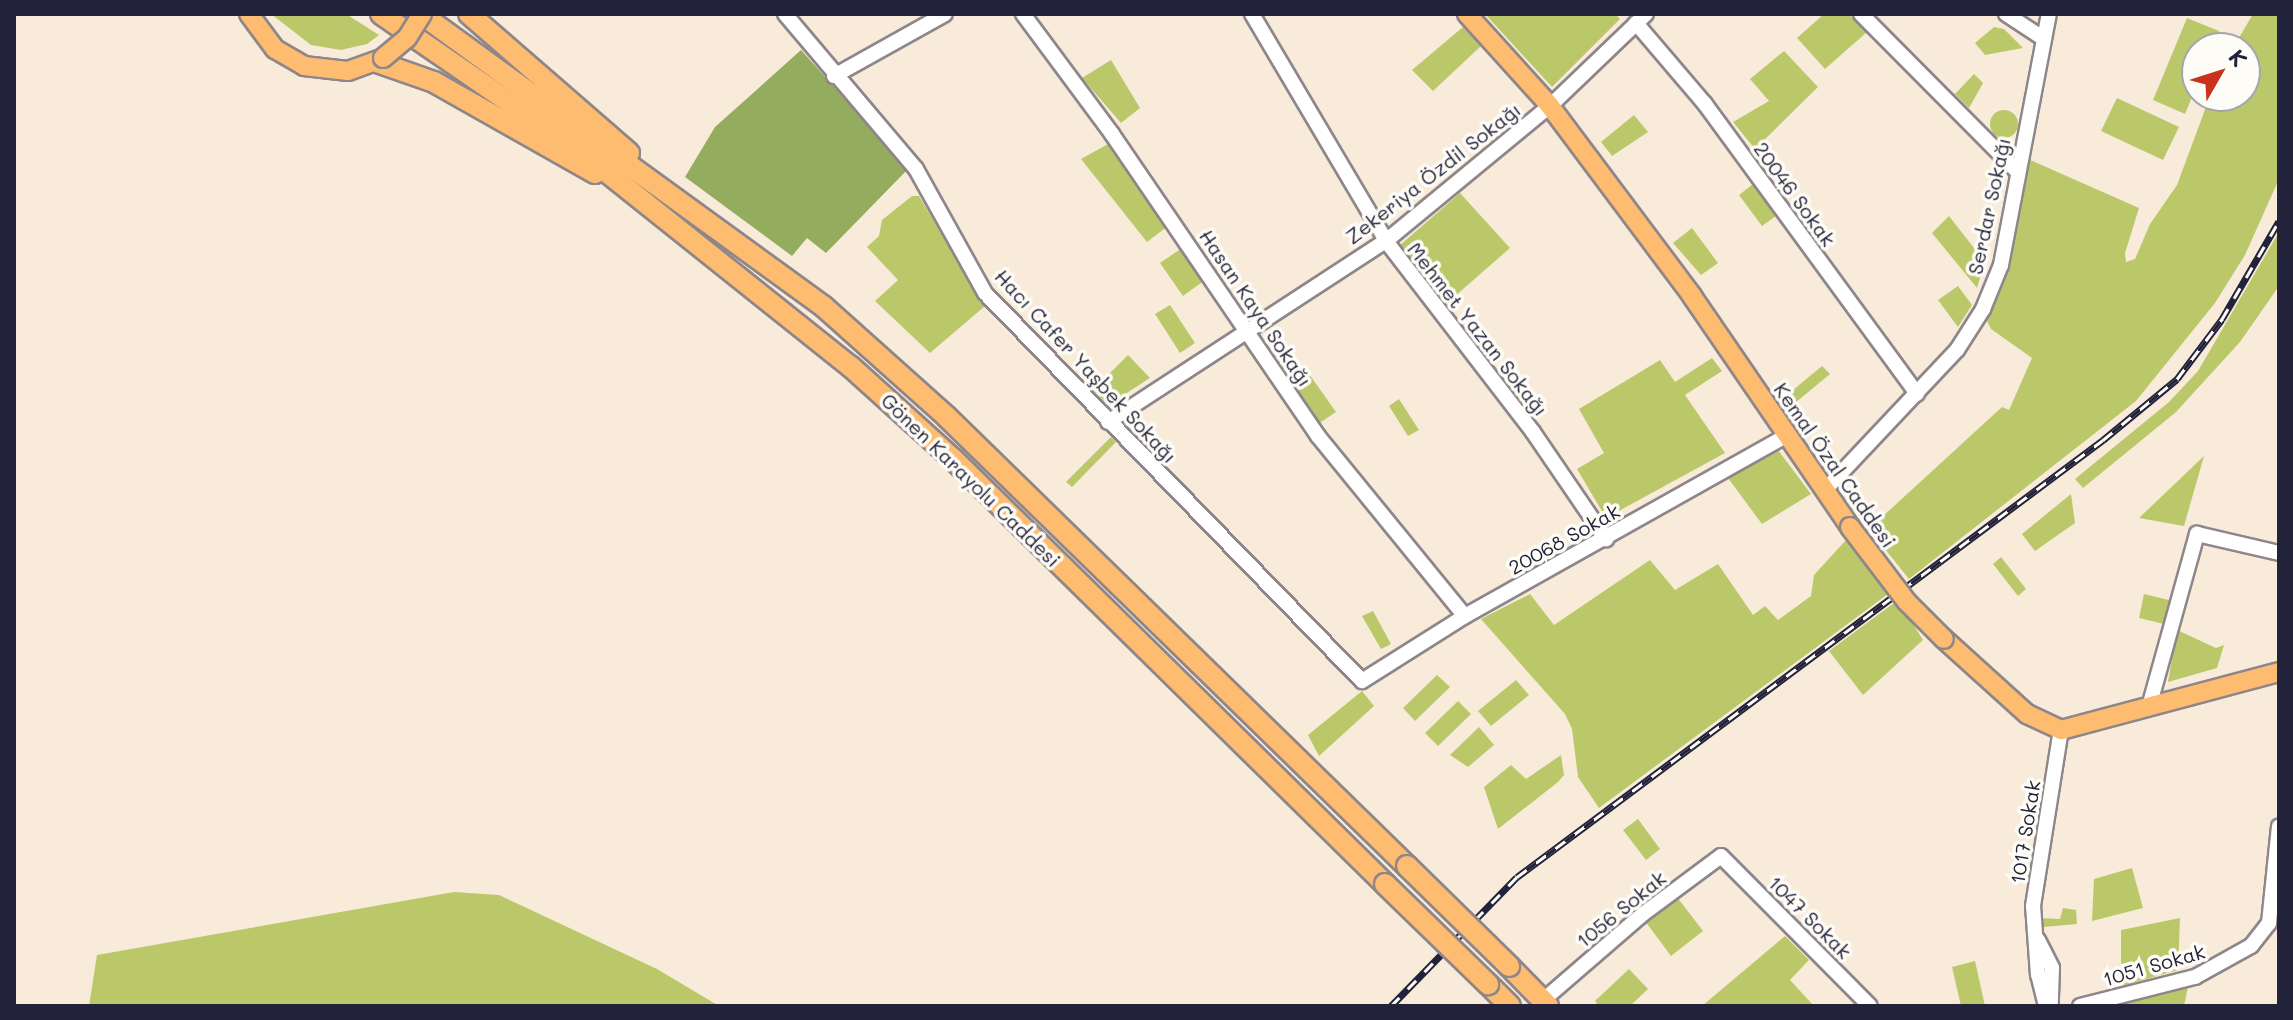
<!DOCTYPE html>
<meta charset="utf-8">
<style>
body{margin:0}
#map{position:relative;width:2293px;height:1020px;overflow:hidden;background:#f9ebda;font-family:Mali,sans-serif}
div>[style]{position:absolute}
.green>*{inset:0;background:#bbc86a}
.round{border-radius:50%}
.forest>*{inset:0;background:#94ac5e}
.roads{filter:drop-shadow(2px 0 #8e868a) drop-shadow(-2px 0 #8e868a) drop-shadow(0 2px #8e868a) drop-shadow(0 -2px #8e868a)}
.minor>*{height:14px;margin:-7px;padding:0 7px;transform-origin:7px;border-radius:7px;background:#fff}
.major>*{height:18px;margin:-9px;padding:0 9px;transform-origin:9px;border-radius:9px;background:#fdbc70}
.highway>*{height:20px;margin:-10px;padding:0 10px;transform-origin:10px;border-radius:10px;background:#fdbc70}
.rail>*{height:7px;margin-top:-3.5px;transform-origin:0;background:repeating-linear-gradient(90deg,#fdfcf7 0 12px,#22223b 0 24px);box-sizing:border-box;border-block:2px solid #22223b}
.bridges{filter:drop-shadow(2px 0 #8e868a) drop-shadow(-2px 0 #8e868a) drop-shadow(0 2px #8e868a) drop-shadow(0 -2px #8e868a)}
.major-bridge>*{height:18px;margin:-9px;padding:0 9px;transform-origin:9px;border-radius:9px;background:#fdbc70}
.highway-bridge>*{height:20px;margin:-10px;padding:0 10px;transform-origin:10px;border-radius:10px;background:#fdbc70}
span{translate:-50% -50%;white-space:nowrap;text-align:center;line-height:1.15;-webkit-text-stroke:7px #fdfcf7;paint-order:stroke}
.street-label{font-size:20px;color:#22223b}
.frame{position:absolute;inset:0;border:16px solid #22223b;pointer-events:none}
.north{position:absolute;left:2181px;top:32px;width:80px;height:80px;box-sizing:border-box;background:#fdfcf7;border:2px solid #a5a5ac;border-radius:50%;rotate:51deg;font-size:22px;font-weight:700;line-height:32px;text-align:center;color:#22223b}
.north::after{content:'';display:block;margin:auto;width:28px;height:36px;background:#c8321e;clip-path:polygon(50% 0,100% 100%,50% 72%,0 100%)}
</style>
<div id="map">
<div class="green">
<i style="clip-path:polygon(271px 14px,346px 14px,379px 35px,367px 44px,341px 50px,311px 45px)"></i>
<i style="clip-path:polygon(1485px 14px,1615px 14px,1620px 19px,1552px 87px)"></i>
<i style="clip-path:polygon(1824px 14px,1849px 14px,1867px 32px,1825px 69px,1797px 38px)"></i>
<i style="clip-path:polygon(2253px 14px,2279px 14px,2279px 179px,2245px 255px,2215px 303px,2136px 401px,1909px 579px,1869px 529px,2002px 407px,2009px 410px,2032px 358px,1991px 329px,1987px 321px,2009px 268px,2028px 159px,2139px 208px,2125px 253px,2126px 262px,2135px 259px,2150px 224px,2177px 185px,2210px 96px,2245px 96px,2245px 48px,2233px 48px)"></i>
<i style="clip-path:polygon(2187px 18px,2219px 31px,2212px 48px,2197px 48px,2197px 85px,2185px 114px,2153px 100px)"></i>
<i style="clip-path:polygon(1463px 27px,1481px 46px,1433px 91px,1412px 70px)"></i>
<i style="clip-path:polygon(1994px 27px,2004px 29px,2023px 48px,1985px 55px,1975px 43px)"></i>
<i style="clip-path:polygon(1784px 51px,1818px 87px,1755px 149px,1733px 122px,1769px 101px,1750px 79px)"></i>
<i style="clip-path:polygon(1111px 60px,1140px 108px,1121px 123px,1082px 78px)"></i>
<i style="clip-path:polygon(1974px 74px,1983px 83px,1969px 108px,1955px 94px)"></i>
<i style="clip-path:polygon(2117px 98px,2179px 127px,2163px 160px,2101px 131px)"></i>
<i class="round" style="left:1990px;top:110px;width:28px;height:28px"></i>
<i style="clip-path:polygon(1634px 115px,1648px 132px,1612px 156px,1601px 142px)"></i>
<i style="clip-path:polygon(1108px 144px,1168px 226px,1147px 242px,1081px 159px)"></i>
<i style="clip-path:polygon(1757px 181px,1780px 213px,1762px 226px,1739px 195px)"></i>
<i style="clip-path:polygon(1460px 193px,1510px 248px,1446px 304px,1399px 246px)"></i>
<i style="clip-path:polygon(912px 196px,919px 196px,985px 306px,930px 353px,875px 301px,898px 280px,867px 247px,879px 236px,882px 220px)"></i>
<i style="clip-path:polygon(1949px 216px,1985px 262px,1977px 288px,1932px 233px)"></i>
<i style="clip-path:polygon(1692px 228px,1718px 263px,1701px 275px,1673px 243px)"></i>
<i style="clip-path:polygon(2279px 232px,2279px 286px,2240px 342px,2176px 412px,2083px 488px,2075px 479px,2169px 402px,2198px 371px)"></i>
<i style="clip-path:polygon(1182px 248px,1205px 280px,1183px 296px,1160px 263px)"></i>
<i style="clip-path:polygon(1958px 286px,1972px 305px,1958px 327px,1938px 300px)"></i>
<i style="clip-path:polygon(1170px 305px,1195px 343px,1180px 353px,1155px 314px)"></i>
<i style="clip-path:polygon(1128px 355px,1150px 378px,1108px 405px,1093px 390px)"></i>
<i style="clip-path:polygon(1712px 358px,1722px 371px,1685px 395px,1725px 453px,1606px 518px,1577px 469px,1604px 453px,1579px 409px,1660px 360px,1675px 382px)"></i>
<i style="clip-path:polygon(1822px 366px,1830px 374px,1795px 403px,1787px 395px)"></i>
<i style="clip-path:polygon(1307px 371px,1336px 412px,1318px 424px,1290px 383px)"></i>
<i style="clip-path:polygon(1399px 399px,1419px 430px,1408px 436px,1389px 406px)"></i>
<i style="clip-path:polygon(1111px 437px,1116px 442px,1072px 487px,1066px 482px)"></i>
<i style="clip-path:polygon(1778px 450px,1811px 494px,1762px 524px,1728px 478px)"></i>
<i style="clip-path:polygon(2204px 456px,2184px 526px,2139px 518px)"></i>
<i style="clip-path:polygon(2071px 494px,2075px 523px,2035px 551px,2022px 534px)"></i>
<i style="clip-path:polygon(1846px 540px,1888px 594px,1599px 808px,1578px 777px,1572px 729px,1565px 714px,1481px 619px,1530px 594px,1554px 625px,1650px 560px,1675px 590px,1718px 564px,1753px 615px,1765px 606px,1778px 620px,1811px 596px,1814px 575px)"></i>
<i style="clip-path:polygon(2001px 557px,2026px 589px,2018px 596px,1993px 564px)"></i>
<i style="clip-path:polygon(2144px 594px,2173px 601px,2168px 625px,2139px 618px)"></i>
<i style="clip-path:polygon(1898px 600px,1923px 640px,1863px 695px,1829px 651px)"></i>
<i style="clip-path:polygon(1373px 611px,1391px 644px,1381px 649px,1362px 616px)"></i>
<i style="clip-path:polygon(2177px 630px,2216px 648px,2224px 645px,2217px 668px,2168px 682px)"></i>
<i style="clip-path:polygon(1437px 675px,1450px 687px,1415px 721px,1403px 708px)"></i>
<i style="clip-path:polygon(1516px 680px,1529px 695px,1491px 726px,1478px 711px)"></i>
<i style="clip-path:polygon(1362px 691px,1374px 706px,1319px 756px,1308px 735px)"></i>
<i style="clip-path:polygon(1458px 701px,1471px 714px,1438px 746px,1425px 733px)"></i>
<i style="clip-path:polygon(1479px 727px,1494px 745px,1468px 767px,1450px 755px)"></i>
<i style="clip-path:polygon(1561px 755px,1564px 775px,1558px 782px,1498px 829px,1484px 787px,1511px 765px,1526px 779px)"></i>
<i style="clip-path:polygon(1638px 819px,1660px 849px,1646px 860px,1623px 830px)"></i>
<i style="clip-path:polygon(2132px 868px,2143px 908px,2092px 921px,2094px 879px)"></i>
<i style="clip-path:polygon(454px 892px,499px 895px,657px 969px,719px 1006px,89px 1006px,97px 955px)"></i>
<i style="clip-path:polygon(1677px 897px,1703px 931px,1671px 956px,1645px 921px)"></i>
<i style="clip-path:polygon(2063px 908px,2076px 910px,2077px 924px,2044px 927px,2040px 918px,2060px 919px)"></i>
<i style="clip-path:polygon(2180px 918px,2178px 970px,2121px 986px,2121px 930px)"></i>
<i style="clip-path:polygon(1785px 936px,1809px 960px,1790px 980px,1814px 1006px,1702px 1006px)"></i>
<i style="clip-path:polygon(1975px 961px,1985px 1006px,1961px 1006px,1952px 967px)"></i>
<i style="clip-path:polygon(1629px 969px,1648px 989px,1630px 1006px,1599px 1006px,1595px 1001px)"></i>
<i style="clip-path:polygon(2188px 987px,2184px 1006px,2105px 1006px)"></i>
</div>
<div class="forest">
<i style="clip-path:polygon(801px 50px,908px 169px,826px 253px,807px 238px,792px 256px,685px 177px,715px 127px)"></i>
</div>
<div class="roads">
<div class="minor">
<i style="left:785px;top:14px;width:203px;rotate:49.8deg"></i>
<i style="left:916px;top:169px;width:142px;rotate:60.9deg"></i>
<i style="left:985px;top:293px;width:541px;rotate:45.82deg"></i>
<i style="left:1362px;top:681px;width:122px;rotate:-32.3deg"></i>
<i style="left:1465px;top:616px;width:369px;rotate:-29.3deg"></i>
<i style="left:1023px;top:14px;width:149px;rotate:53.4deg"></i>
<i style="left:1112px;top:134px;width:366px;rotate:55.7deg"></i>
<i style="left:1318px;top:436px;width:232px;rotate:50.8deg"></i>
<i style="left:1252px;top:14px;width:264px;rotate:59.4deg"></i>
<i style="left:1386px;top:241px;width:241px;rotate:52.4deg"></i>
<i style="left:1533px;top:432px;width:130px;rotate:55.7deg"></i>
<i style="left:1861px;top:14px;width:223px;rotate:45.2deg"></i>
<i style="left:2006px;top:14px;width:45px;rotate:33.3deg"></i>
<i style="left:1636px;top:23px;width:106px;rotate:49.6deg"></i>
<i style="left:1705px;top:104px;width:359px;rotate:53.8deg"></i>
<i style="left:834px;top:76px;width:127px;rotate:-29.2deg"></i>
<i style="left:1108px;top:422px;width:332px;rotate:-33.1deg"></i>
<i style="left:1386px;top:241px;width:212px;rotate:-39.5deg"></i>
<i style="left:1550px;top:106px;width:133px;rotate:-43.8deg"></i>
<i style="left:1824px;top:491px;width:194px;rotate:-46.7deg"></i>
<i style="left:1957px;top:350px;width:49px;rotate:-57.6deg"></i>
<i style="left:1983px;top:309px;width:48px;rotate:-67.8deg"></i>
<i style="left:2001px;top:265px;width:256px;rotate:-79.2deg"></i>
<i style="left:2149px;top:707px;width:180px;rotate:-74.5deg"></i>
<i style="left:2197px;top:534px;width:84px;rotate:13deg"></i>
<i style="left:2038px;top:940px;width:31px;rotate:63deg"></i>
<i style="left:2052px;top:968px;width:38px;rotate:92deg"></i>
<i style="left:1548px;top:996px;width:125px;rotate:-40.8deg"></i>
<i style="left:1643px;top:914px;width:97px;rotate:-36.6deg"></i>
<i style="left:1721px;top:856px;width:211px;rotate:45.2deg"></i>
<i style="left:2046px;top:1006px;width:32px;rotate:-104deg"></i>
<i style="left:2038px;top:975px;width:69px;rotate:-94.1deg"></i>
<i style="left:2033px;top:906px;width:178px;rotate:-81deg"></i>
<i style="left:2080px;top:1006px;width:119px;rotate:-14.2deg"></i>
<i style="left:2195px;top:977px;width:64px;rotate:-29deg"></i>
<i style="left:2251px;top:946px;width:29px;rotate:-52deg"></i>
<i style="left:2269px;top:923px;width:97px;rotate:-84.1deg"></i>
</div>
<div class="major">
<i style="left:249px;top:14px;width:44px;rotate:53.4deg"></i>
<i style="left:275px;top:49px;width:34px;rotate:30deg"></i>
<i style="left:304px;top:66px;width:44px;rotate:6.5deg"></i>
<i style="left:348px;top:71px;width:37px;rotate:-20deg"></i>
<i style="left:1467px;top:14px;width:124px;rotate:47.9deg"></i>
<i style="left:1550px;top:106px;width:237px;rotate:53.2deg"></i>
<i style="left:1692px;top:296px;width:280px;rotate:55.6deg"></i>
<i style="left:1944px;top:639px;width:112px;rotate:42.1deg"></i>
<i style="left:2027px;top:714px;width:38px;rotate:25deg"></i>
<i style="left:2061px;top:730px;width:226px;rotate:-14.9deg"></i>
</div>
<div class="highway">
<i style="left:381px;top:14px;width:240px;rotate:34.5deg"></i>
<i style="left:579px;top:150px;width:347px;rotate:38.6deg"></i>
<i style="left:850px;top:366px;width:139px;rotate:42.1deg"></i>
<i style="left:953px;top:459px;width:606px;rotate:44.53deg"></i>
<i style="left:421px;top:14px;width:497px;rotate:36deg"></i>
<i style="left:823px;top:306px;width:166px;rotate:41.8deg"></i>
<i style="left:947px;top:417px;width:643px;rotate:44.31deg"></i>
<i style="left:469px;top:14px;width:212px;rotate:41deg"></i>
<i style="left:377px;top:62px;width:60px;rotate:19.3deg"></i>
<i style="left:434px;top:82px;width:185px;rotate:29.5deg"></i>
<i style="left:1509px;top:966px;width:56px;rotate:45.7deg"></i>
<i style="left:1488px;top:984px;width:31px;rotate:45deg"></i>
</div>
</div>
<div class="rail">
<i style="left:1391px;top:1006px;width:180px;rotate:-45.7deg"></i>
<i style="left:1517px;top:877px;width:731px;rotate:-36.71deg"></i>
<i style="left:2103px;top:440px;width:96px;rotate:-39.5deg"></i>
<i style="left:2177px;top:379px;width:75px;rotate:-53.1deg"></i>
<i style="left:2222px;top:319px;width:113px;rotate:-59.8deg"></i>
</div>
<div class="bridges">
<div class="major-bridge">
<i style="left:383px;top:58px;width:31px;rotate:-40deg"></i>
<i style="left:407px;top:38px;width:28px;rotate:-58deg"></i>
<i style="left:1850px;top:527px;width:94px;rotate:52.8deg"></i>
<i style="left:1907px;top:602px;width:52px;rotate:45deg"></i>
</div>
<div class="highway-bridge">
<i style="left:1407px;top:866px;width:143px;rotate:44.4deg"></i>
<i style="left:1385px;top:884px;width:144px;rotate:44.2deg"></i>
</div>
</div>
<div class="street-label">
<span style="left:1433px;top:173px;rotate:-38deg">Zekeriya Özdil Sokağı</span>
<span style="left:1795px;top:194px;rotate:54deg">20046 Sokak</span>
<span style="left:1989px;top:206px;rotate:-78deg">Serdar Sokağı</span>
<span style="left:1256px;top:308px;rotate:56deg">Hasan Kaya Sokağı</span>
<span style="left:1478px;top:329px;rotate:52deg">Mehmet Yazan Sokağı</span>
<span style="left:1086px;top:366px;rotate:47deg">Hacı Cafer Yaşbek Sokağı</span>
<span style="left:1835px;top:465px;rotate:55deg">Kemal Özal Caddesi</span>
<span style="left:971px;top:480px;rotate:44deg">Gönen Karayolu Caddesi</span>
<span style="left:1564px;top:539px;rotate:-29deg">20068 Sokak</span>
<span style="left:2025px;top:832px;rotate:-81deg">1017 Sokak</span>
<span style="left:1621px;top:909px;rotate:-39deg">1056 Sokak</span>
<span style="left:1810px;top:917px;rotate:45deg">1047 Sokak</span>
<span style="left:2154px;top:965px;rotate:-16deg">1051 Sokak</span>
</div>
<div class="frame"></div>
<div class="north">K</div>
</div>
